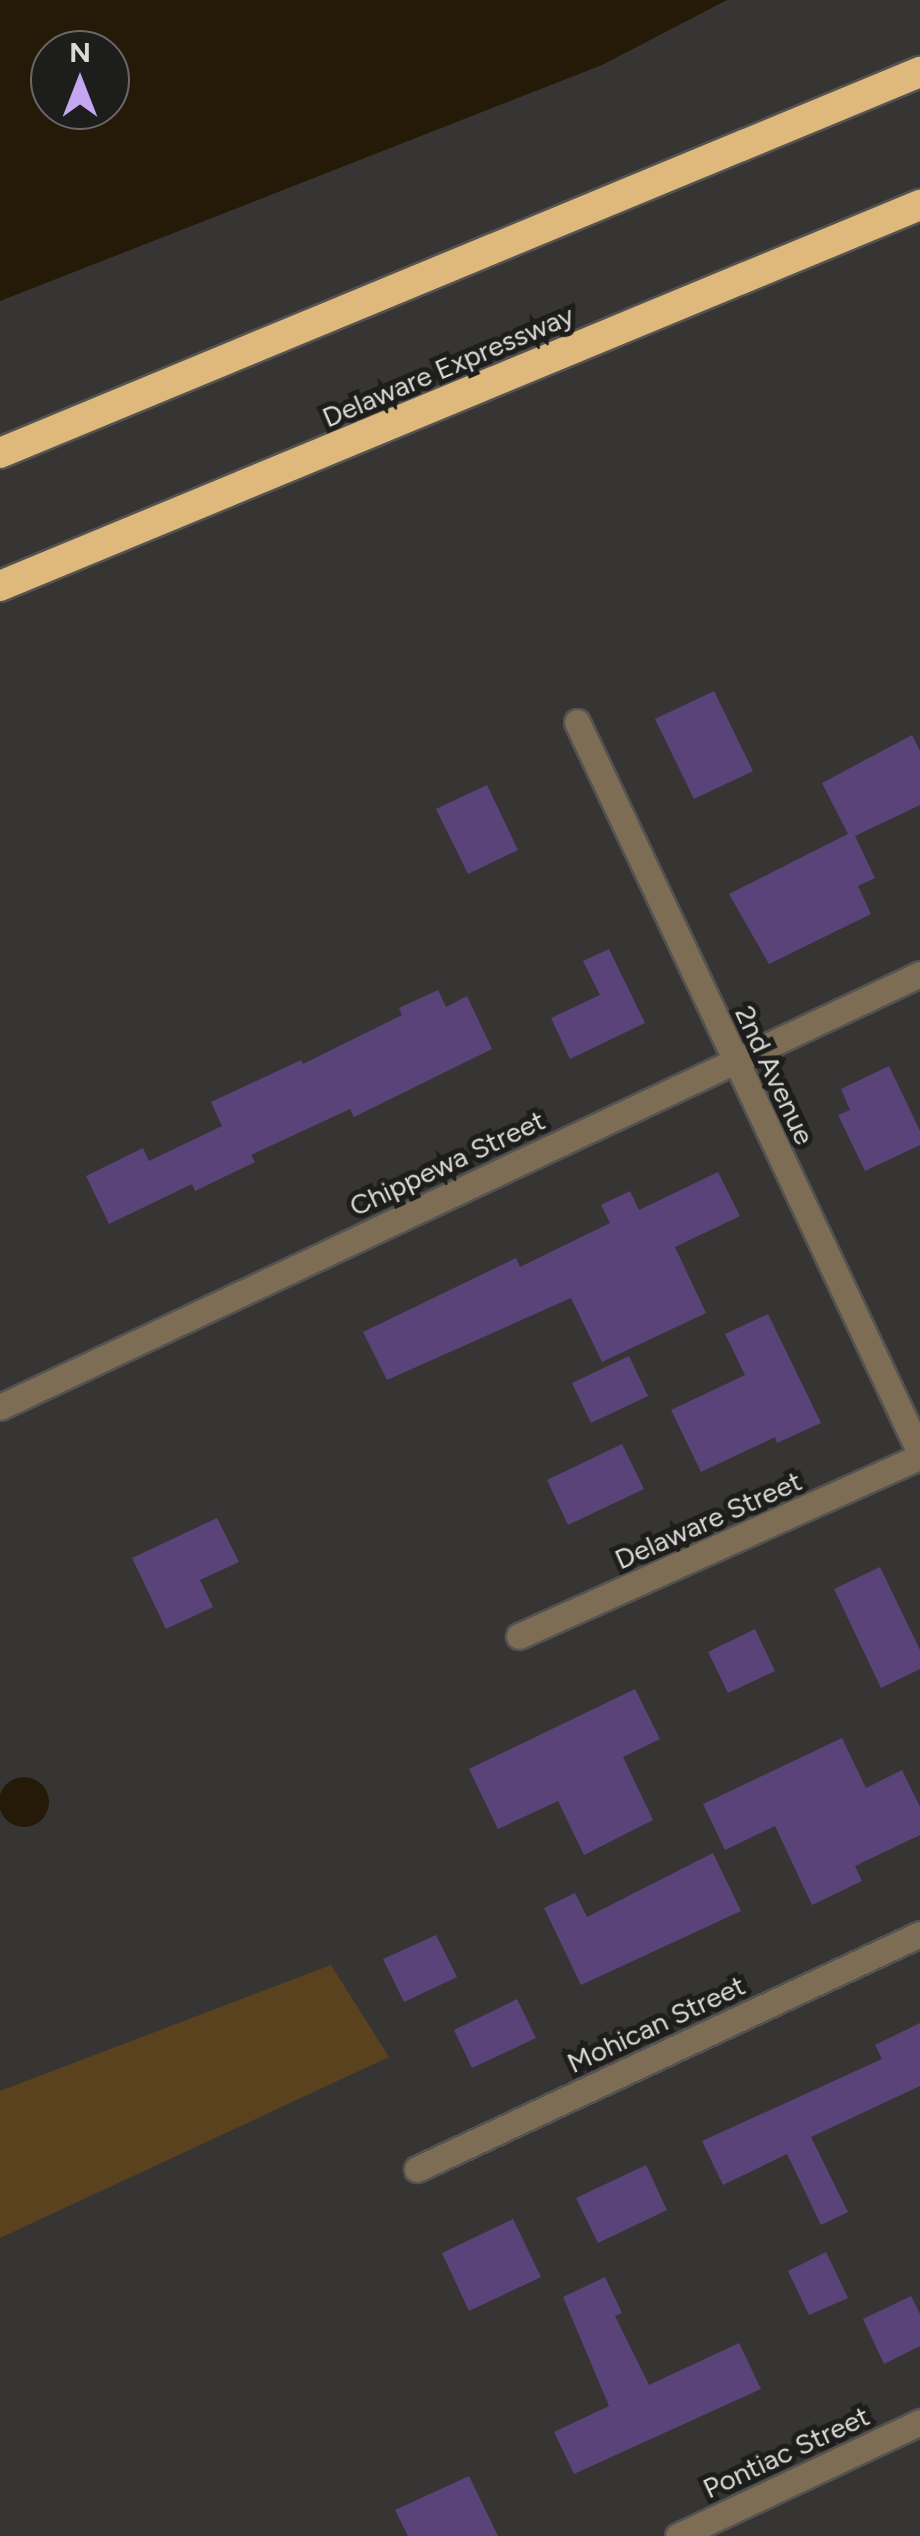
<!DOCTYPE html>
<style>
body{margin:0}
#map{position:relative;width:920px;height:2536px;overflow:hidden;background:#373533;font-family:Figtree,sans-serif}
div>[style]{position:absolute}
.green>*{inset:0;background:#59421d}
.water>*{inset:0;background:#251907}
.round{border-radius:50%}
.building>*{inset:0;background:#5a4378}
.roads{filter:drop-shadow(2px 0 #545351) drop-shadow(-2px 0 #545351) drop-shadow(0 2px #545351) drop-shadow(0 -2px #545351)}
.minor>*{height:25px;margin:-12.5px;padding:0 12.5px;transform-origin:12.5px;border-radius:12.5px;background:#7d6d55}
.highway>*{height:30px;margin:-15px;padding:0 15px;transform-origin:15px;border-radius:15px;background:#dfb87c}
span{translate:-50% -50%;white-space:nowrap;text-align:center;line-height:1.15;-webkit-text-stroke:10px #1d1d1c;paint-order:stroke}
.street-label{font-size:28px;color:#dad9d8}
.north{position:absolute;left:30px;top:30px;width:100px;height:100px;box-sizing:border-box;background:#1d1d1c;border:2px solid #696867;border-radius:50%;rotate:0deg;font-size:28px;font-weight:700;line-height:40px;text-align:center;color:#dad9d8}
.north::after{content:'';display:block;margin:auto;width:35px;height:45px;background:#c5a6f1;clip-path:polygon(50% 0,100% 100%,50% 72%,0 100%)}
</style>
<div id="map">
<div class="green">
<i style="clip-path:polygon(331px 1965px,389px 2057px,0 2238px,0 2091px)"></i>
</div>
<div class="water">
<i style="clip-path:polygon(evenodd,0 0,727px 0,602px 65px,0 301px,0 0,110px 50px,110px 110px,50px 110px,50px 50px,110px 50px)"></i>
<i class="round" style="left:-1px;top:1777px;width:50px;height:50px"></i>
</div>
<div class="building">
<i style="clip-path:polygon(714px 691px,753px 771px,694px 799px,655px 719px)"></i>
<i style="clip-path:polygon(912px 735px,920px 751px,920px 805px,855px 836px,875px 878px,858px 886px,871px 914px,769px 964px,729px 894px,848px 834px,822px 783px)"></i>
<i style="clip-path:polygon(487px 785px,518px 850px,468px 874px,436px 809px)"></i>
<i style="clip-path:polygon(609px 949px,645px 1023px,570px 1059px,551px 1018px,600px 995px,583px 961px)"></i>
<i style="clip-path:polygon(438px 990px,446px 1007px,467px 996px,492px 1049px,354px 1117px,350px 1109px,251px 1155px,255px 1162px,195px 1191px,192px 1184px,109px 1224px,86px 1176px,143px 1148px,149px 1161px,222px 1126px,211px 1102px,301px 1060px,303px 1064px,402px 1015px,399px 1008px)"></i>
<i style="clip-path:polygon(889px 1066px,920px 1131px,920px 1145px,865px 1171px,838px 1115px,850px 1110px,841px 1089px)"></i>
<i style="clip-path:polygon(718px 1172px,740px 1216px,675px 1247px,706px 1313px,602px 1362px,571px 1298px,387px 1380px,363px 1332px,516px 1258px,520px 1267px,610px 1223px,601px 1205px,630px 1191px,639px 1210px)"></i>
<i style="clip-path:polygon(768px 1314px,821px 1423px,777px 1443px,775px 1437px,701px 1472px,671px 1410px,745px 1375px,725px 1334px)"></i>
<i style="clip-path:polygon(629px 1356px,648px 1396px,591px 1423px,572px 1383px)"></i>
<i style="clip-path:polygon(622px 1444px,644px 1489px,568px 1525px,547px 1480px)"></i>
<i style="clip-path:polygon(217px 1518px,239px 1562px,200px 1580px,213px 1607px,166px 1629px,132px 1558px)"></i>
<i style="clip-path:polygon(880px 1567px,920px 1650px,920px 1669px,881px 1688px,834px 1589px)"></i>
<i style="clip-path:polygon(755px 1629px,775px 1671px,728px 1693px,708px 1652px)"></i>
<i style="clip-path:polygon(635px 1689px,660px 1739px,623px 1757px,653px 1820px,584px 1855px,558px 1801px,498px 1829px,469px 1769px)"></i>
<i style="clip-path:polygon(842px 1738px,866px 1788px,902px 1770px,920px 1807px,920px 1835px,855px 1866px,862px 1881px,812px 1905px,775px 1826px,725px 1850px,703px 1804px)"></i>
<i style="clip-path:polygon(713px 1853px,741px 1911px,581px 1985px,544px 1908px,575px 1893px,587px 1917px)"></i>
<i style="clip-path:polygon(436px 1935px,457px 1977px,404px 2002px,383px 1959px)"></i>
<i style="clip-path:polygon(517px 1999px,536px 2038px,472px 2068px,454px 2030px)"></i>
<i style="clip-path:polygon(920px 2023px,920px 2086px,811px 2137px,848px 2212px,821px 2225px,787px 2154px,723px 2185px,702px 2141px,882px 2059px,875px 2045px)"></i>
<i style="clip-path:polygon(646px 2165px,667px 2210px,598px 2243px,576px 2198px)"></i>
<i style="clip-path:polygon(513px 2219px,541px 2277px,469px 2311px,442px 2253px)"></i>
<i style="clip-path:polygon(826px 2252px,848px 2298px,809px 2315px,788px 2271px)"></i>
<i style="clip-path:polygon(605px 2277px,622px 2313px,615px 2316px,649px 2385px,739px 2343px,761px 2389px,574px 2474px,554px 2432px,609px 2406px,563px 2297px)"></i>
<i style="clip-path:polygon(911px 2296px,920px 2314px,920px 2346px,884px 2364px,863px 2319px)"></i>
<i style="clip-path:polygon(469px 2476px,498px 2536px,408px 2536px,395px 2510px)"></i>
</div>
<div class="roads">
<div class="minor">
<i style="left:577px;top:722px;width:807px;rotate:64.86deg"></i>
<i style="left:0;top:1407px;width:1017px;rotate:-25.2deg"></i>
<i style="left:519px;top:1636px;width:439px;rotate:-24.1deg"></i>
<i style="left:417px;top:2169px;width:555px;rotate:-25.04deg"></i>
<i style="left:678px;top:2536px;width:268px;rotate:-25.2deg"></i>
</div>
<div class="highway">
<i style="left:0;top:453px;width:996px;rotate:-22.5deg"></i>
<i style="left:0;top:586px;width:996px;rotate:-22.5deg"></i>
</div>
</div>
<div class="street-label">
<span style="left:448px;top:366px;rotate:-23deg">Delaware Expressway</span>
<span style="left:775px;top:1075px;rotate:65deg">2nd Avenue</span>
<span style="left:447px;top:1163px;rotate:-25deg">Chippewa Street</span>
<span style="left:708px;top:1520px;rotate:-24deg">Delaware Street</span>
<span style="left:656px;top:2024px;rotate:-25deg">Mohican Street</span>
<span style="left:786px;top:2452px;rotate:-25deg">Pontiac Street</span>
</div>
<div class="north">N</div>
</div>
